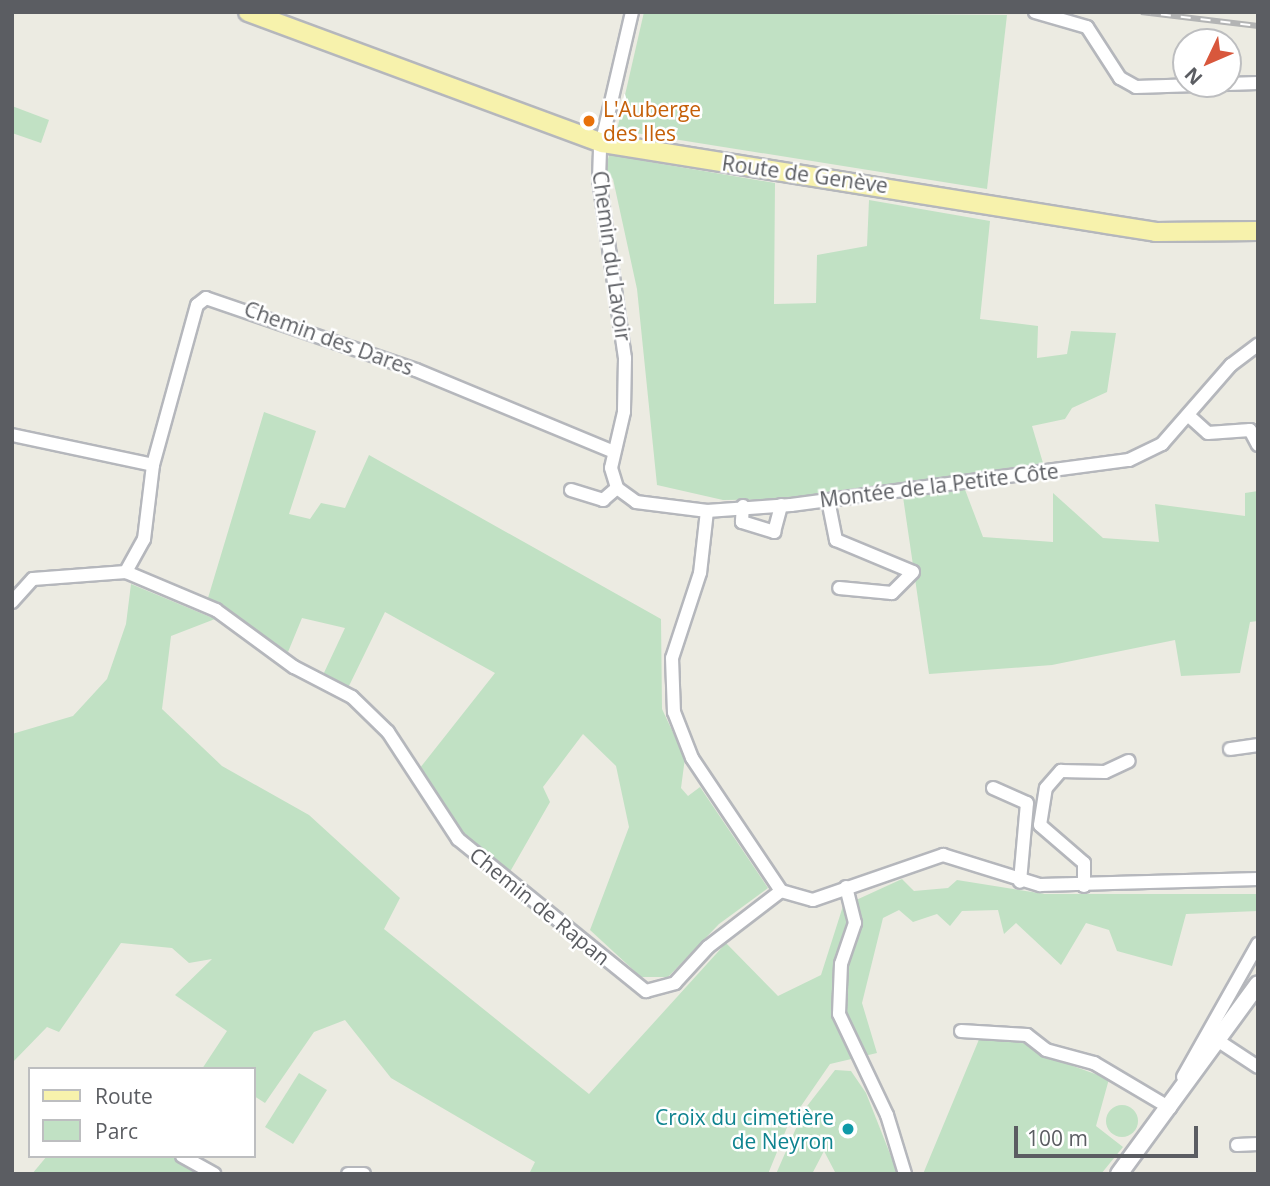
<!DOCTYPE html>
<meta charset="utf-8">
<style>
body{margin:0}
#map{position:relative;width:1270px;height:1186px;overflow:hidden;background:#ecebe2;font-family:"Open Sans",sans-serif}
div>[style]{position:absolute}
.green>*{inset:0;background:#c1e1c4}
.round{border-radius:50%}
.roads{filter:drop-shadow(2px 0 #b5b7bc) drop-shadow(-2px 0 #b5b7bc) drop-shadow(0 2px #b5b7bc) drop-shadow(0 -2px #b5b7bc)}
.street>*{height:12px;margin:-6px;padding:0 6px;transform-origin:6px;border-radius:6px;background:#fff}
.secondary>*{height:16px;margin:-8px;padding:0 8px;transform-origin:8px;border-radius:8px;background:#fff}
.primary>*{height:18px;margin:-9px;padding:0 9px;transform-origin:9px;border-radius:9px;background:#f7f2ac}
.rail>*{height:6px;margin-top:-3px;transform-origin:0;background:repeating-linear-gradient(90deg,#fff 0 10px,#b3b4b4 0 20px);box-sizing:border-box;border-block:2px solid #b3b4b4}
.dots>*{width:19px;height:19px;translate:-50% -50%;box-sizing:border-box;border:4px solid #fff;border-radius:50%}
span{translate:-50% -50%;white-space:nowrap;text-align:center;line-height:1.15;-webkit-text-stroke:5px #fff;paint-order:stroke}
.food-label{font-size:21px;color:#c56008}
.left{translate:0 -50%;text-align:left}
.street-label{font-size:21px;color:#5b5d62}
.culture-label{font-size:21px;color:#0d838f}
.right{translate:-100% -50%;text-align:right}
.frame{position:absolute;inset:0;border:14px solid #5b5d62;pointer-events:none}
.legend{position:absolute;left:28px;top:1067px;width:228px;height:91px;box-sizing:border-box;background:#fff;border:2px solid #bdbec0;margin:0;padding:9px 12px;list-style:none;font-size:21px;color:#5b5d62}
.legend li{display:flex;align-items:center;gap:14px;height:35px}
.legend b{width:35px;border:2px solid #bdbec0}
.north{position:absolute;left:1172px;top:28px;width:70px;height:70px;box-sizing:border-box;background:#fff;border:2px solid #bdbec0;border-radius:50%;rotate:226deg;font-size:19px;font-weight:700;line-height:28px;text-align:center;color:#5b5d62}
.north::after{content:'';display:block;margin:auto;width:24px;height:32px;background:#d8573c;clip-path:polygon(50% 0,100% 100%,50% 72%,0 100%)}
.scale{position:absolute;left:1014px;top:1126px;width:184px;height:32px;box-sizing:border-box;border:4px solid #5b5d62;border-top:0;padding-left:9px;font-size:21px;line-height:24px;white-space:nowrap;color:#5b5d62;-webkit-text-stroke:5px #fff;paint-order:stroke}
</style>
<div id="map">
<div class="green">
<i style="clip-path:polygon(644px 12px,1007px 15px,987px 189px,617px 130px)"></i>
<i style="clip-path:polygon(12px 106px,49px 120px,41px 143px,12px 133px)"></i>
<i style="clip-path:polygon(609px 155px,775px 183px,774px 304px,816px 303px,817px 255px,867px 246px,869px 200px,990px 221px,980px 319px,1038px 326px,1037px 358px,1067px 354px,1071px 331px,1116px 333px,1107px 392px,1072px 408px,1065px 419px,1032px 426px,1043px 463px,793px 499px,723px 500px,657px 485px,637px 289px,613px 179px,605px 172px)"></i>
<i style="clip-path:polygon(264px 412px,316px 431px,289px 514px,310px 519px,321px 503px,345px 508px,369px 455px,661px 619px,662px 709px,685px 758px,681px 788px,688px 796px,700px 787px,768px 888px,719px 924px,668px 977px,641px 977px,590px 930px,629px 827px,616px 766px,583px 734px,543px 787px,550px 802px,507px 877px,459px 834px,416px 773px,495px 673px,385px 612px,347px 690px,322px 677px,345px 628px,302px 618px,288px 652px,208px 598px)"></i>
<i style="clip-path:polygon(964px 487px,983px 537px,1053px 542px,1053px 493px,1103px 538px,1159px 542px,1155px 504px,1245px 516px,1245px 493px,1258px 491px,1258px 621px,1250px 622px,1240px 673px,1181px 676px,1175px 640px,1052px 665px,929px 674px,903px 497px)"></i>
<i style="clip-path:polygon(131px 584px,215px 619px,171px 636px,162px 709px,222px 766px,309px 815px,400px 898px,384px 929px,589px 1094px,726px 943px,778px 996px,821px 975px,843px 906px,902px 879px,914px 891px,948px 888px,957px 880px,1045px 894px,1258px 894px,1258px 911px,1186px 914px,1172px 966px,1117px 951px,1109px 930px,1086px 923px,1061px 965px,1016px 923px,1004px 934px,998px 910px,962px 911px,950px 926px,937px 914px,913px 922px,899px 910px,883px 918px,862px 1003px,877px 1053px,830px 1064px,788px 1125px,768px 1174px,529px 1174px,535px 1162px,391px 1078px,345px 1020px,314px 1032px,265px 1103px,254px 1096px,254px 1069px,202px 1069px,227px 1031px,175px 995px,212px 959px,189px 963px,172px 948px,121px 943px,59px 1032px,47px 1027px,12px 1063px,12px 734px,73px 716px,107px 679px,126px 624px)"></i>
<i style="clip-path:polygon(980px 1037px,1023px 1040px,1037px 1053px,1109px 1079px,1096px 1126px,1123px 1147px,1101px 1174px,923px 1174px)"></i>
<i style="clip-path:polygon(835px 1070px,851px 1071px,866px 1093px,898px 1174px,836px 1174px,824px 1151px,812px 1174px,776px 1174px,804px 1110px)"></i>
<i style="clip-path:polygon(299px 1073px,327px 1090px,293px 1144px,265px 1127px)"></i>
<i class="round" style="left:1106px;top:1105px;width:32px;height:32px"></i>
<i style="clip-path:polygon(47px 1156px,177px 1156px,208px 1174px,32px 1174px)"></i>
</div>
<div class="roads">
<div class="street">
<i style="left:632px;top:12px;width:142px;rotate:103.1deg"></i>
<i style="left:600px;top:150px;width:30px;rotate:92deg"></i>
<i style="left:599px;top:180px;width:180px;rotate:81.7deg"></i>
<i style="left:625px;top:358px;width:54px;rotate:91.1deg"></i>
<i style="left:624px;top:412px;width:57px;rotate:103.1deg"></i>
<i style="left:611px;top:468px;width:21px;rotate:73deg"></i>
<i style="left:617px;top:488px;width:24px;rotate:36deg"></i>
<i style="left:636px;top:502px;width:72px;rotate:7.2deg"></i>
<i style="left:707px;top:511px;width:84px;rotate:-4.1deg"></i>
<i style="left:791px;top:505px;width:341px;rotate:-7.6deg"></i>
<i style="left:1129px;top:460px;width:37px;rotate:-26deg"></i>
<i style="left:1162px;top:444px;width:105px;rotate:-48.9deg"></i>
<i style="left:1231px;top:365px;width:34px;rotate:-37deg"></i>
<i style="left:1035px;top:12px;width:54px;rotate:16.1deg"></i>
<i style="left:1087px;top:27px;width:61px;rotate:57.1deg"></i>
<i style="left:1120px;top:78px;width:18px;rotate:29deg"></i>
<i style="left:1136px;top:87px;width:122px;rotate:-1.9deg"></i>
<i style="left:1189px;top:416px;width:25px;rotate:42deg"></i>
<i style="left:1208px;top:433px;width:42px;rotate:-4.1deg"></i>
<i style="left:1250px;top:430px;width:17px;rotate:62deg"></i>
<i style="left:12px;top:435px;width:144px;rotate:12deg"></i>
<i style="left:614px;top:452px;width:214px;rotate:-157.5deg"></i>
<i style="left:416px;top:370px;width:222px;rotate:-161.1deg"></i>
<i style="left:206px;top:298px;width:11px;rotate:142deg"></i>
<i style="left:197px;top:305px;width:166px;rotate:105.4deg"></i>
<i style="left:153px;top:465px;width:75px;rotate:96.9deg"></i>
<i style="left:144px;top:539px;width:38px;rotate:119deg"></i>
<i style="left:126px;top:572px;width:98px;rotate:22.9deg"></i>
<i style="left:216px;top:610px;width:97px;rotate:36.2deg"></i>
<i style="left:294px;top:667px;width:65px;rotate:27.3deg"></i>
<i style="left:352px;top:697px;width:50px;rotate:44.2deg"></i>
<i style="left:388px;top:732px;width:128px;rotate:56.8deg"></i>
<i style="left:458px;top:839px;width:242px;rotate:39deg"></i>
<i style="left:646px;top:991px;width:30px;rotate:-15deg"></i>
<i style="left:675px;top:983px;width:49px;rotate:-47.5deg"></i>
<i style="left:708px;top:947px;width:92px;rotate:-37.5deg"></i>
<i style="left:571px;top:490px;width:34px;rotate:17deg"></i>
<i style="left:603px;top:500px;width:18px;rotate:-41deg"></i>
<i style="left:828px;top:500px;width:41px;rotate:78.7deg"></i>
<i style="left:836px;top:540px;width:83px;rotate:22.6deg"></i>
<i style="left:913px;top:572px;width:30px;rotate:135deg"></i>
<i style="left:892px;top:593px;width:53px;rotate:-174.6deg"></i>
<i style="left:743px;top:506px;width:16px;rotate:94deg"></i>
<i style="left:742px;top:522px;width:34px;rotate:17deg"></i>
<i style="left:774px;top:532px;width:28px;rotate:-75deg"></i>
<i style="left:707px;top:511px;width:62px;rotate:96.4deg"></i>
<i style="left:700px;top:573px;width:89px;rotate:108.2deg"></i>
<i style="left:672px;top:658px;width:54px;rotate:87.9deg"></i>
<i style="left:674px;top:712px;width:49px;rotate:68.6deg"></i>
<i style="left:692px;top:758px;width:160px;rotate:56.2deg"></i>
<i style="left:781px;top:891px;width:33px;rotate:16deg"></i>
<i style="left:813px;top:900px;width:138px;rotate:-19.1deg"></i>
<i style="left:943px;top:855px;width:102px;rotate:17.2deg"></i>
<i style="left:1040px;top:885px;width:218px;rotate:-1.6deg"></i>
<i style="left:12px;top:602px;width:31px;rotate:-48deg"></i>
<i style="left:33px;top:579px;width:93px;rotate:-4.3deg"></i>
<i style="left:1230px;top:749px;width:28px;rotate:-8deg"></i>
<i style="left:993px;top:788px;width:37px;rotate:24deg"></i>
<i style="left:1027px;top:803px;width:79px;rotate:95.1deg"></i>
<i style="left:1084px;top:886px;width:23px;rotate:-90deg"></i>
<i style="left:1084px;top:863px;width:58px;rotate:-139.2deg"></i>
<i style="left:1040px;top:825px;width:37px;rotate:-81deg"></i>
<i style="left:1046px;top:788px;width:23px;rotate:-49deg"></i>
<i style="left:1061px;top:771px;width:44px;rotate:1.3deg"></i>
<i style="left:1105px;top:772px;width:26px;rotate:-25deg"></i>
<i style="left:846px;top:887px;width:37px;rotate:76deg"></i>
<i style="left:855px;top:923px;width:43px;rotate:108.9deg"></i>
<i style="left:841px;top:964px;width:50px;rotate:92.3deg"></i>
<i style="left:839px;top:1014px;width:112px;rotate:64.6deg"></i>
<i style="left:887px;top:1115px;width:62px;rotate:73deg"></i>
<i style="left:961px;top:1031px;width:66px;rotate:3.5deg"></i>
<i style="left:1027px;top:1035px;width:24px;rotate:38deg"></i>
<i style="left:1046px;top:1050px;width:50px;rotate:15.2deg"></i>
<i style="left:1094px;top:1063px;width:88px;rotate:30.6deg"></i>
<i style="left:1170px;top:1108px;width:5px;rotate:-68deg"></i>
<i style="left:1220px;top:1042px;width:45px;rotate:33.3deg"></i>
<i style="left:1183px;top:1077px;width:153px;rotate:-60.6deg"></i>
<i style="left:1237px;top:1145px;width:21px;rotate:-3deg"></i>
<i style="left:182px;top:1156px;width:37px;rotate:29deg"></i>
<i style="left:348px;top:1174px;width:16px"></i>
</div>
<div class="secondary">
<i style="left:1119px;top:1174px;width:235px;rotate:-53.8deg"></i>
</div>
<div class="primary">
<i style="left:248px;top:12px;width:378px;rotate:20.3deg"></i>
<i style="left:603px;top:143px;width:560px;rotate:9.14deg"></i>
<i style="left:1156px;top:232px;width:102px;rotate:-0.6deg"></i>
</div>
</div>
<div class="rail">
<i style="left:1141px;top:12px;width:118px;rotate:6.8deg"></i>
</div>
<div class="dots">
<i style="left:589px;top:121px;background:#e8710a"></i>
<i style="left:848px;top:1129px;background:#0f9aa8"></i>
</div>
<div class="food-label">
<span class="left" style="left:603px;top:121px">L'Auberge<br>des Iles</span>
</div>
<div class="street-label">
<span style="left:805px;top:174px;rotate:8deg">Route de Genève</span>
<span style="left:612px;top:256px;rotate:82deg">Chemin du Lavoir</span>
<span style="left:329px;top:338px;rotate:20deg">Chemin des Dares</span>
<span style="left:939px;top:485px;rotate:-7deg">Montée de la Petite Côte</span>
<span style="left:540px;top:906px;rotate:39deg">Chemin de Rapan</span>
</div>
<div class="culture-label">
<span class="right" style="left:834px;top:1129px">Croix du cimetière<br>de Neyron</span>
</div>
<div class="frame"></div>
<ul class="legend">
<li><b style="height:9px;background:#f7f2ac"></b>Route</li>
<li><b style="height:19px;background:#c1e1c4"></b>Parc</li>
</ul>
<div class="north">N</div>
<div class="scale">100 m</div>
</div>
